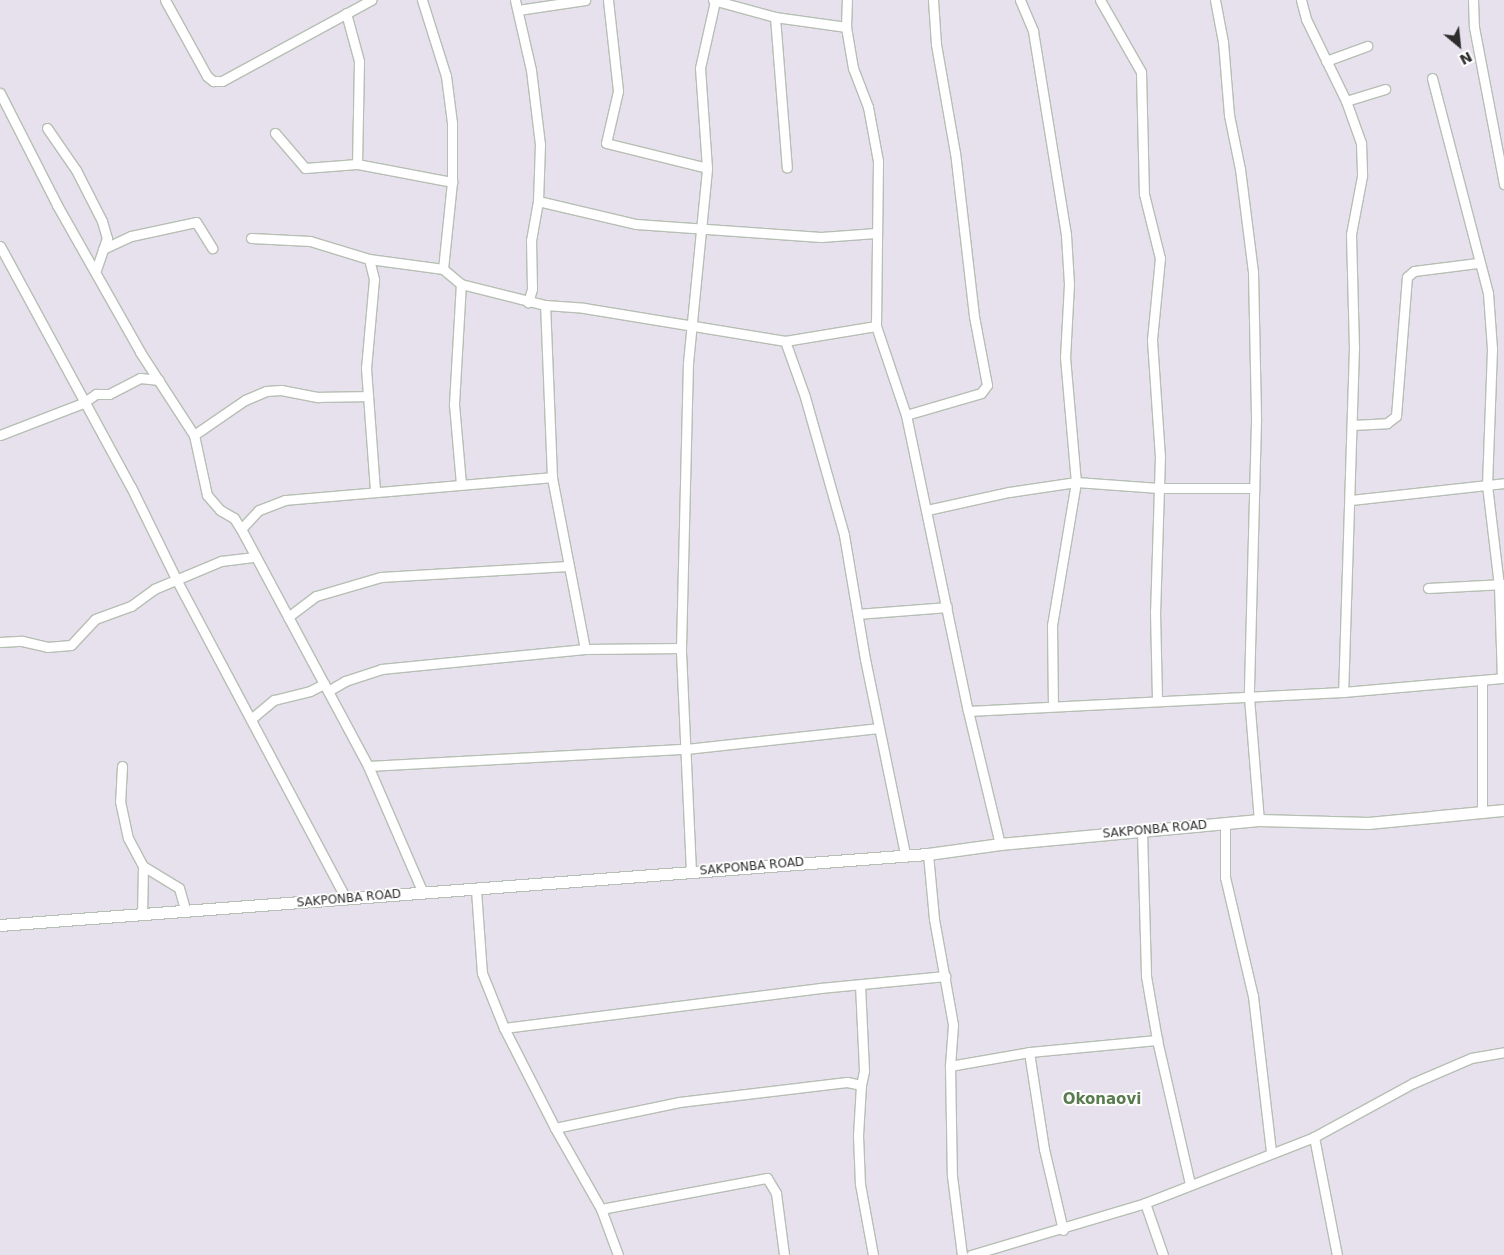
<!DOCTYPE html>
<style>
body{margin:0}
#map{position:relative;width:1504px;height:1255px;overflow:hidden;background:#e7e0ed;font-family:"DejaVu Sans",sans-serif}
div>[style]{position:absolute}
.roads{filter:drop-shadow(1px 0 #b6bfb3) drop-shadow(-1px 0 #b6bfb3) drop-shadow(0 1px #b6bfb3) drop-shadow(0 -1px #b6bfb3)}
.minor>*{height:9px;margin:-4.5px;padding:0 4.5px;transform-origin:4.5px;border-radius:4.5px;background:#fff}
.secondary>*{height:11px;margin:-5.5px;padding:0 5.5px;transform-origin:5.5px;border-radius:5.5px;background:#fff}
span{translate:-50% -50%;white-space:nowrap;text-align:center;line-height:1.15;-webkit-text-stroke:4px #fff;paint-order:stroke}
.street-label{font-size:12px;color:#2d2d2d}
.quarter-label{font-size:15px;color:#587c4f;font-weight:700}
.north{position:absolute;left:1434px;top:20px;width:50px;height:50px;-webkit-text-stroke:4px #fff;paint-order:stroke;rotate:152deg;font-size:14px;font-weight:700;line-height:20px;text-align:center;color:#2d2d2d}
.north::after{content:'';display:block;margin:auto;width:18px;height:22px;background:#2d2d2d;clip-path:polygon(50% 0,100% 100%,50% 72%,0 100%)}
</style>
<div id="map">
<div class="roads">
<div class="minor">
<i style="left:165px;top:0;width:87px;rotate:61.1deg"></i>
<i style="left:207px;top:76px;width:8px;rotate:40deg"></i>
<i style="left:213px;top:81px;width:9px"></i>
<i style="left:222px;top:81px;width:170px;rotate:-28.5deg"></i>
<i style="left:422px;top:0;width:80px;rotate:72.5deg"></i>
<i style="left:446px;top:76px;width:47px;rotate:82.7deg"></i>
<i style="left:452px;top:123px;width:59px;rotate:90deg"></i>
<i style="left:452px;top:182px;width:87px;rotate:95.9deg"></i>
<i style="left:515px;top:0;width:72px;rotate:77.1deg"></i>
<i style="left:531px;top:70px;width:75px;rotate:83.1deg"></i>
<i style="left:540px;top:144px;width:57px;rotate:92deg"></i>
<i style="left:538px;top:201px;width:40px;rotate:100deg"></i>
<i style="left:531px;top:240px;width:49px;rotate:88.8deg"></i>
<i style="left:532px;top:289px;width:14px;rotate:107deg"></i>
<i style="left:608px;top:0;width:92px;rotate:83.7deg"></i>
<i style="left:618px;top:91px;width:53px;rotate:103deg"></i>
<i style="left:606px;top:143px;width:104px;rotate:13.9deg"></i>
<i style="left:713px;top:0;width:64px;rotate:15.3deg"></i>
<i style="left:775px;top:17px;width:72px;rotate:8deg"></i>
<i style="left:846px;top:27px;width:27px;rotate:-88deg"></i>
<i style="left:1020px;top:0;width:34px;rotate:67deg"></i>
<i style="left:1033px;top:31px;width:207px;rotate:80.8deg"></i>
<i style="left:1066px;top:235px;width:49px;rotate:86.5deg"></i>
<i style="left:1069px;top:284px;width:73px;rotate:93.1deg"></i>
<i style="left:1065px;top:357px;width:125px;rotate:85deg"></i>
<i style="left:1076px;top:482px;width:145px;rotate:99.5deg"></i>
<i style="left:1052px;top:625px;width:80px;rotate:89.3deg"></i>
<i style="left:1100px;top:0;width:83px;rotate:60.3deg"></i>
<i style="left:1141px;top:72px;width:122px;rotate:88.6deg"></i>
<i style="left:1144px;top:194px;width:66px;rotate:76deg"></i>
<i style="left:1160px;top:258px;width:82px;rotate:95.6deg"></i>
<i style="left:1152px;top:340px;width:116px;rotate:86.1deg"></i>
<i style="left:1160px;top:456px;width:155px;rotate:91.8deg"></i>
<i style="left:1155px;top:611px;width:89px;rotate:88.7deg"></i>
<i style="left:1215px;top:0;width:43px;rotate:79.2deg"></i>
<i style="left:1223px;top:42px;width:73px;rotate:85.3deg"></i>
<i style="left:1229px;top:115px;width:55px;rotate:78.5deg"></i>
<i style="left:1240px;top:169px;width:104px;rotate:82.8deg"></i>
<i style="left:1253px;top:272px;width:149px;rotate:88.8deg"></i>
<i style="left:1256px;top:421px;width:276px;rotate:91.5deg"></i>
<i style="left:1249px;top:697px;width:123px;rotate:85.4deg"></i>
<i style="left:1301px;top:0;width:20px;rotate:75deg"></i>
<i style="left:1306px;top:19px;width:91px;rotate:64deg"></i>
<i style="left:1346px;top:101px;width:45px;rotate:70.3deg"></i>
<i style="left:1361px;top:143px;width:33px;rotate:88deg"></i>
<i style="left:1362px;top:176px;width:59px;rotate:100.7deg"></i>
<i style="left:1351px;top:234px;width:113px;rotate:88.5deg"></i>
<i style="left:1354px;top:347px;width:345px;rotate:91.8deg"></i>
<i style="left:1473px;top:0;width:27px;rotate:88deg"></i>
<i style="left:1474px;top:27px;width:160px;rotate:79.2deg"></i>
<i style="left:518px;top:10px;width:68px;rotate:-8.5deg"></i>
<i style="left:346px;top:13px;width:50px;rotate:74.8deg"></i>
<i style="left:359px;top:61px;width:103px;rotate:91.1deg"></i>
<i style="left:775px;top:17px;width:151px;rotate:85.5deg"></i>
<i style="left:846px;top:27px;width:42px;rotate:80.3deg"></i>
<i style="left:853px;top:68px;width:42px;rotate:69deg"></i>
<i style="left:868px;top:107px;width:55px;rotate:79.5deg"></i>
<i style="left:878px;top:161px;width:165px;rotate:90.7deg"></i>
<i style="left:876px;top:326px;width:94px;rotate:71.4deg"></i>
<i style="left:906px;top:415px;width:302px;rotate:78.2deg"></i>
<i style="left:968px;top:711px;width:137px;rotate:76.5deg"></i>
<i style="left:1326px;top:61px;width:44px;rotate:-20.1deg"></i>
<i style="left:1432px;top:78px;width:222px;rotate:75.4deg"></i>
<i style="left:1488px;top:293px;width:56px;rotate:85.9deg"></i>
<i style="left:1492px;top:349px;width:136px;rotate:92.1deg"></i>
<i style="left:1487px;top:485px;width:101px;rotate:83.2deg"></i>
<i style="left:1499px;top:585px;width:93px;rotate:88.2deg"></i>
<i style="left:0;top:93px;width:126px;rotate:63deg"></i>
<i style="left:57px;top:205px;width:169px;rotate:60.5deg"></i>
<i style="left:140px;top:352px;width:99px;rotate:57deg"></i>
<i style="left:194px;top:435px;width:61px;rotate:77.8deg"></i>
<i style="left:207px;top:495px;width:20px;rotate:49deg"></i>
<i style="left:220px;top:510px;width:16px;rotate:30deg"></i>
<i style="left:234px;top:518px;width:13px;rotate:58deg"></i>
<i style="left:241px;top:529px;width:269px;rotate:61.8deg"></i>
<i style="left:368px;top:766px;width:138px;rotate:66.6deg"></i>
<i style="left:1346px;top:101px;width:41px;rotate:-17.1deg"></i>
<i style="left:47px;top:128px;width:51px;rotate:55.4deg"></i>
<i style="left:76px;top:170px;width:57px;rotate:63deg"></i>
<i style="left:102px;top:221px;width:18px;rotate:74deg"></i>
<i style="left:107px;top:238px;width:34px;rotate:109deg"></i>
<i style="left:275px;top:133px;width:46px;rotate:49.4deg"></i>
<i style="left:305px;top:168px;width:52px;rotate:-4.4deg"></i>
<i style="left:357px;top:164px;width:97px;rotate:10.7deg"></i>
<i style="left:538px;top:201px;width:101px;rotate:13.2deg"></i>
<i style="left:636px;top:224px;width:185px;rotate:4deg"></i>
<i style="left:821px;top:237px;width:55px;rotate:-4.2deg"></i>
<i style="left:251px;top:238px;width:59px;rotate:2.9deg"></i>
<i style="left:310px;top:241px;width:62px;rotate:17deg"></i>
<i style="left:369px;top:259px;width:75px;rotate:7.7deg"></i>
<i style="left:443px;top:269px;width:23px;rotate:40deg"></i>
<i style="left:461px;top:284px;width:87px;rotate:14deg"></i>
<i style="left:0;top:246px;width:274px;rotate:61.5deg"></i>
<i style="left:131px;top:487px;width:102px;rotate:63.9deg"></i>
<i style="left:176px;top:579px;width:362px;rotate:62deg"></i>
<i style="left:103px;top:249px;width:31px;rotate:-25deg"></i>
<i style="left:131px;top:236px;width:66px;rotate:-12.2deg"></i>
<i style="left:196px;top:222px;width:31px;rotate:58deg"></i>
<i style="left:369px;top:259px;width:21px;rotate:76deg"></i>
<i style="left:374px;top:279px;width:89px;rotate:95.1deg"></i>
<i style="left:366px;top:368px;width:124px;rotate:85.8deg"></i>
<i style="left:785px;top:341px;width:59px;rotate:70.3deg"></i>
<i style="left:805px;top:397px;width:143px;rotate:74.2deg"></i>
<i style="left:844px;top:535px;width:126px;rotate:80.4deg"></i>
<i style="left:865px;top:659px;width:199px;rotate:78.4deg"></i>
<i style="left:906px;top:415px;width:78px;rotate:-16.3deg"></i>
<i style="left:981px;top:393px;width:10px;rotate:-53deg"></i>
<i style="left:987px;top:385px;width:70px;rotate:-100.7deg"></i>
<i style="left:974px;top:316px;width:164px;rotate:-96.6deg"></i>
<i style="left:955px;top:153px;width:111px;rotate:-99.9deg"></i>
<i style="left:936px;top:44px;width:44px;rotate:-93.9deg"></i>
<i style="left:1352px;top:425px;width:35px;rotate:-3deg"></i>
<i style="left:1387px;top:423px;width:11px;rotate:-38deg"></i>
<i style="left:1396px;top:416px;width:139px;rotate:-85.5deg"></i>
<i style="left:1407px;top:277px;width:9px;rotate:-41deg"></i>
<i style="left:1414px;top:271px;width:64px;rotate:-7.1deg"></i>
<i style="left:0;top:435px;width:89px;rotate:-21.1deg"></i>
<i style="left:83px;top:403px;width:16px;rotate:-35deg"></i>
<i style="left:96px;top:394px;width:13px"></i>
<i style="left:109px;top:394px;width:35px;rotate:-27deg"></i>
<i style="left:140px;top:378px;width:19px;rotate:6deg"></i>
<i style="left:194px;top:435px;width:62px;rotate:-34.5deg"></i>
<i style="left:245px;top:400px;width:23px;rotate:-23deg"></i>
<i style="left:266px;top:391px;width:15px;rotate:-4deg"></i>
<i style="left:281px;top:390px;width:38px;rotate:11deg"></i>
<i style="left:318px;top:397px;width:50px;rotate:-1.1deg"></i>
<i style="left:461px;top:484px;width:80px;rotate:-95deg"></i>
<i style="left:454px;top:404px;width:120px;rotate:-86.7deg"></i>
<i style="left:1351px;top:500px;width:154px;rotate:-6.3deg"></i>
<i style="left:927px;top:510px;width:84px;rotate:-12.4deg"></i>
<i style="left:1009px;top:492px;width:68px;rotate:-8.5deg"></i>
<i style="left:1076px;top:482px;width:83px;rotate:4.1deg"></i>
<i style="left:1159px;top:488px;width:95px"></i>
<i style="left:241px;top:529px;width:26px;rotate:-47deg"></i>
<i style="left:259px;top:510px;width:28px;rotate:-21deg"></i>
<i style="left:285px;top:500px;width:268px;rotate:-4.9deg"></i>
<i style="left:1428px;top:588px;width:76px;rotate:-3deg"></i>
<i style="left:858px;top:614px;width:89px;rotate:-4.5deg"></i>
<i style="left:288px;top:617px;width:35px;rotate:-37deg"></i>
<i style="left:316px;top:596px;width:68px;rotate:-16.3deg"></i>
<i style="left:381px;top:577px;width:187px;rotate:-3.4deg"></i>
<i style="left:0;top:642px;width:22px;rotate:-3deg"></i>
<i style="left:22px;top:641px;width:26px;rotate:13deg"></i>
<i style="left:47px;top:647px;width:24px;rotate:-5deg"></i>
<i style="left:71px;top:645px;width:35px;rotate:-47deg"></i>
<i style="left:95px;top:619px;width:38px;rotate:-20deg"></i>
<i style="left:131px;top:606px;width:29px;rotate:-36deg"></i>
<i style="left:154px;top:589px;width:73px;rotate:-22.7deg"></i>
<i style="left:221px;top:561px;width:34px;rotate:-7deg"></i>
<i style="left:585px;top:649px;width:175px;rotate:-100.9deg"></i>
<i style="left:552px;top:477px;width:172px;rotate:-92.3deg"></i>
<i style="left:545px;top:305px;width:39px;rotate:4deg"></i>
<i style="left:584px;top:308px;width:204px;rotate:9.3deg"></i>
<i style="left:785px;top:341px;width:92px;rotate:-9.4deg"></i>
<i style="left:1482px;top:680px;width:132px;rotate:90deg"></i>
<i style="left:328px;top:691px;width:20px;rotate:-30deg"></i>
<i style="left:345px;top:681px;width:38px;rotate:-18deg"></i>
<i style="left:381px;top:669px;width:205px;rotate:-5.6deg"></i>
<i style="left:585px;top:649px;width:96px;rotate:-0.6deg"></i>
<i style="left:968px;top:711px;width:375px;rotate:-2.9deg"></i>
<i style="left:1343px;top:692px;width:162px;rotate:-5deg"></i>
<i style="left:251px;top:719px;width:30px;rotate:-40deg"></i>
<i style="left:274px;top:700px;width:37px;rotate:-14deg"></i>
<i style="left:310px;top:691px;width:16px;rotate:-27deg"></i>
<i style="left:122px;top:766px;width:35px;rotate:93deg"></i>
<i style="left:120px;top:801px;width:38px;rotate:78deg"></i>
<i style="left:128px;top:838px;width:32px;rotate:62deg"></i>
<i style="left:143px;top:866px;width:42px;rotate:31.4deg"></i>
<i style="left:179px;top:888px;width:25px;rotate:74deg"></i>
<i style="left:368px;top:766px;width:318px;rotate:-3.1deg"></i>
<i style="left:686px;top:749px;width:194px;rotate:-6.2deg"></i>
<i style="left:1225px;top:823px;width:54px;rotate:90deg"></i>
<i style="left:1225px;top:877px;width:122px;rotate:76.8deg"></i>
<i style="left:1253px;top:996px;width:157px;rotate:83.4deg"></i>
<i style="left:1142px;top:831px;width:145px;rotate:88.4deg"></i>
<i style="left:1146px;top:976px;width:65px;rotate:80.2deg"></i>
<i style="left:1157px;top:1040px;width:148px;rotate:77.1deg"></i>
<i style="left:928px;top:854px;width:65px;rotate:84.7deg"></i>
<i style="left:934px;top:919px;width:108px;rotate:79.8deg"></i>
<i style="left:953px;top:1025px;width:41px;rotate:94.2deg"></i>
<i style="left:950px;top:1066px;width:110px;rotate:89deg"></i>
<i style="left:952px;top:1176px;width:80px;rotate:82.8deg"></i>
<i style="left:691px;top:872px;width:224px;rotate:-92.6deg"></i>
<i style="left:681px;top:648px;width:285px;rotate:-88.6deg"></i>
<i style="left:688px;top:363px;width:196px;rotate:-84.4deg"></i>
<i style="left:707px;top:168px;width:100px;rotate:-94deg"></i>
<i style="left:700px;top:68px;width:69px;rotate:-77.4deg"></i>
<i style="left:476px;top:890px;width:83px;rotate:85.9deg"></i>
<i style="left:482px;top:973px;width:59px;rotate:68.2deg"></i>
<i style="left:504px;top:1028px;width:112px;rotate:63deg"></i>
<i style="left:555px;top:1128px;width:93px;rotate:60.4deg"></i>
<i style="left:601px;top:1209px;width:49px;rotate:69.7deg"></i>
<i style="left:142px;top:915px;width:49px;rotate:-88.8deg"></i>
<i style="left:860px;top:985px;width:86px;rotate:87.3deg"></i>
<i style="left:864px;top:1071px;width:14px;rotate:102deg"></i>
<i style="left:504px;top:1028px;width:319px;rotate:-7.2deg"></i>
<i style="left:820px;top:988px;width:126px;rotate:-5.5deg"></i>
<i style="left:950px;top:1066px;width:80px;rotate:-10deg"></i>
<i style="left:555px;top:1128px;width:127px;rotate:-11.8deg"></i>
<i style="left:679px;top:1102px;width:169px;rotate:-6.8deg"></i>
<i style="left:847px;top:1082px;width:14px;rotate:12deg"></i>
<i style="left:861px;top:1085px;width:50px;rotate:93.4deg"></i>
<i style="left:858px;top:1135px;width:49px;rotate:87.7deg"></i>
<i style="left:860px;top:1184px;width:72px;rotate:79.6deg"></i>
<i style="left:1314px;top:1137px;width:120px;rotate:79deg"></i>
<i style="left:1145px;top:1203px;width:55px;rotate:70.9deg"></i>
<i style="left:601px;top:1209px;width:169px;rotate:-10.6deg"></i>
<i style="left:767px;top:1178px;width:17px;rotate:59deg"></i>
<i style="left:776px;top:1193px;width:63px;rotate:82.6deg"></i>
<i style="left:1063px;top:1230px;width:83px;rotate:-103.2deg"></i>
<i style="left:1044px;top:1149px;width:98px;rotate:-98.8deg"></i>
<i style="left:1029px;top:1052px;width:129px;rotate:-5.4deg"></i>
<i style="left:971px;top:1255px;width:182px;rotate:-16.6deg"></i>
<i style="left:1145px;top:1203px;width:181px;rotate:-21.3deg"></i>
<i style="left:1314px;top:1137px;width:113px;rotate:-28.6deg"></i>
<i style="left:1413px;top:1083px;width:63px;rotate:-23.3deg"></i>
<i style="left:1471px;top:1058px;width:34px;rotate:-10deg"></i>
</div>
<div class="secondary">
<i style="left:0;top:925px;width:931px;rotate:-4.38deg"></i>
<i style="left:928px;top:854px;width:73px;rotate:-7.9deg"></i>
<i style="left:1000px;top:844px;width:260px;rotate:-5.3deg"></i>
<i style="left:1259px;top:820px;width:109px;rotate:1.6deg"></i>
<i style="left:1368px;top:823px;width:137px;rotate:-5.5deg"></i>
</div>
</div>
<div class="street-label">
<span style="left:1155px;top:830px;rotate:-5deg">SAKPONBA ROAD</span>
<span style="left:752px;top:867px;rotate:-5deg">SAKPONBA ROAD</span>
<span style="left:349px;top:899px;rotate:-5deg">SAKPONBA ROAD</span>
</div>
<div class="quarter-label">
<span style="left:1102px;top:1100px">Okonaovi</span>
</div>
<div class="north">N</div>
</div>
